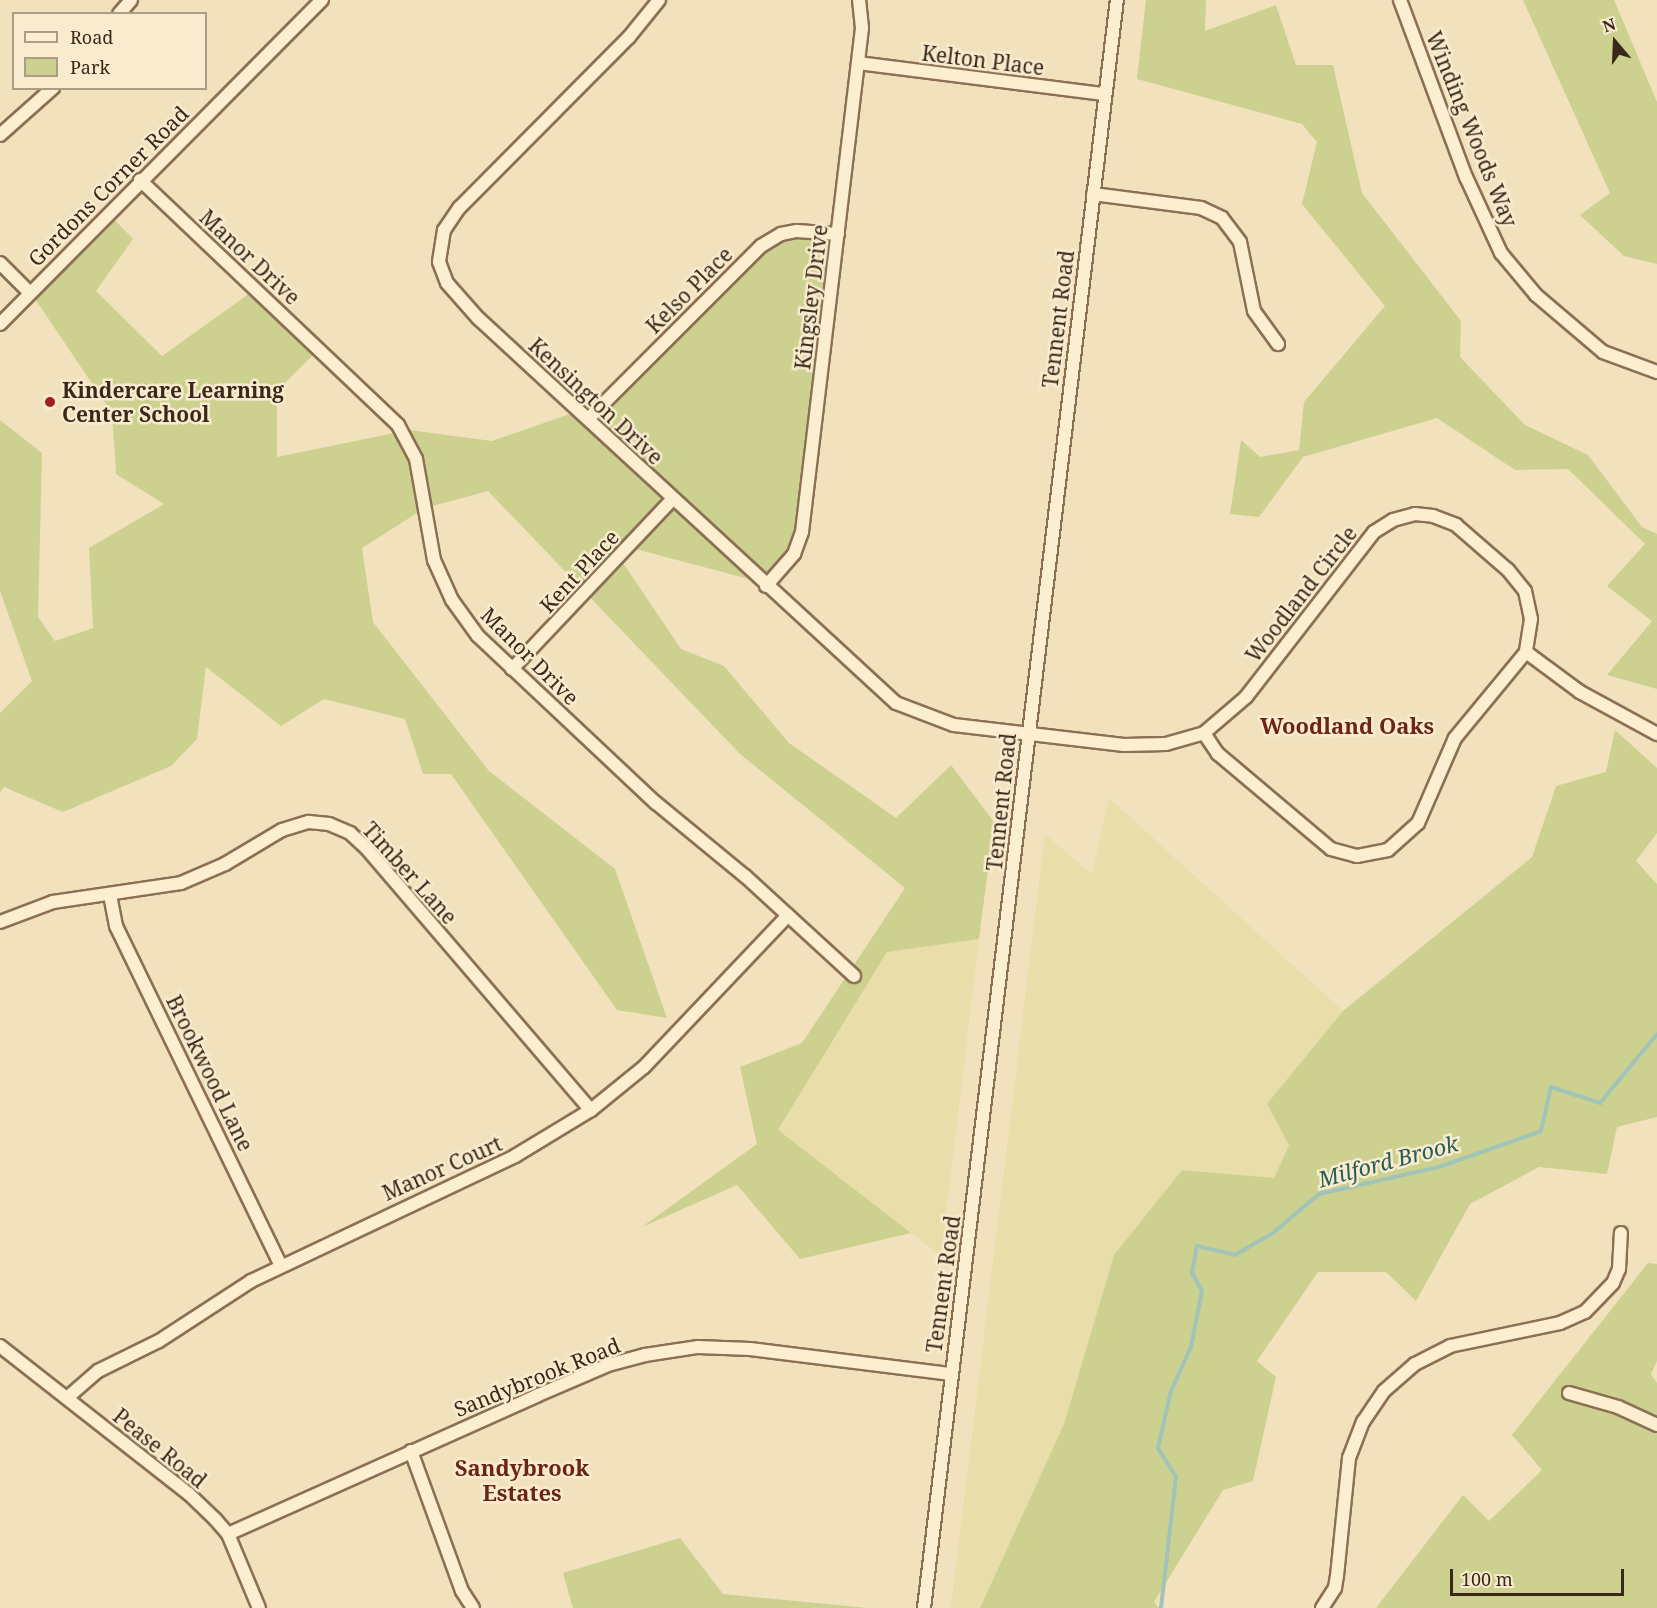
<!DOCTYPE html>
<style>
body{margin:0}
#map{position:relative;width:1657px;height:1608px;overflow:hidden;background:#f2e1bd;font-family:"Noto Serif",serif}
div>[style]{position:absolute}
.farmland>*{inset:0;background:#e9ddaa}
.green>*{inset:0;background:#ccd190}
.stream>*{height:4px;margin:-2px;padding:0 2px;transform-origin:2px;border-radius:2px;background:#a2c3b8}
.roads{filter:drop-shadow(2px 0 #8c7054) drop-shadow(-2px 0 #8c7054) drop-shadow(0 2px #8c7054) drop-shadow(0 -2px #8c7054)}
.minor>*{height:12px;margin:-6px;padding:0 6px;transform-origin:6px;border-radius:6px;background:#fceed1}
.dots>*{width:16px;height:16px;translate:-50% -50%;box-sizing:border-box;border:3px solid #f9ebce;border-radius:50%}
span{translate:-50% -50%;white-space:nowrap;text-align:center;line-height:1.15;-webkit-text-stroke:5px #f9ebce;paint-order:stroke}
.street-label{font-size:21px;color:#3a291b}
.poi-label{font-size:21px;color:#3a291b;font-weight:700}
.left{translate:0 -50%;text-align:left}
.neighbourhood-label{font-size:22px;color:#6b2415;font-weight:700}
.water-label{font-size:22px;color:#285c57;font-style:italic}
.legend{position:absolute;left:12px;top:12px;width:195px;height:78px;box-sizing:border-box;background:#f9ebce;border:2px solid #ad9d86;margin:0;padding:8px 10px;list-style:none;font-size:18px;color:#3a291b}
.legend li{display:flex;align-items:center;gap:12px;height:30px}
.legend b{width:30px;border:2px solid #ad9d86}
.north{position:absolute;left:1585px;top:12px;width:60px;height:60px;-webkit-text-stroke:4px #f9ebce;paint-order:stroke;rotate:341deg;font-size:16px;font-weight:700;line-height:24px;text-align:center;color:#3a291b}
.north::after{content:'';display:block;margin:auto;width:21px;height:27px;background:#3a291b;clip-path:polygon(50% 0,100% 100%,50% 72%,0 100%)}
.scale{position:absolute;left:1450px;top:1569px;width:174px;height:27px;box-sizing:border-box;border:3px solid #3a291b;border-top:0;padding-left:8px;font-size:18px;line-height:21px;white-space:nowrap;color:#3a291b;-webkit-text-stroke:4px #f9ebce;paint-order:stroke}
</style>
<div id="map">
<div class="farmland">
<i style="clip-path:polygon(1109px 798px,1343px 1011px,1267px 1104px,1289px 1145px,1274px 1178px,1182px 1170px,1114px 1255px,1064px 1424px,980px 1608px,951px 1608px,1045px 834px,1092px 874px)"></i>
<i style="clip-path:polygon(979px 939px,941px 1256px,778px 1131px,887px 952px)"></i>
</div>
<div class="green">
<i style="clip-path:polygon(1146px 0,1206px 0,1205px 31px,1276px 5px,1296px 65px,1333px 65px,1362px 193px,1461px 321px,1460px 357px,1525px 425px,1588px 455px,1642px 527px,1657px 534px,1657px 689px,1607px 675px,1652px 621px,1607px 586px,1645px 544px,1568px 469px,1515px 470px,1437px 418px,1303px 457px,1259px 517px,1230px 514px,1241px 440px,1260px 457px,1299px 450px,1304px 402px,1385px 306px,1302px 204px,1317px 142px,1302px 124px,1137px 79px)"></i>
<i style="clip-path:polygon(1523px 0,1614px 0,1657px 102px,1657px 264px,1624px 256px,1580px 215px,1610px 193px)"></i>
<i style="clip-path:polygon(106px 211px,133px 239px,96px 291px,162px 356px,260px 286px,323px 345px,277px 391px,277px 457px,409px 430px,492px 441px,587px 408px,771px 234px,840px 225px,792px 557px,768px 584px,609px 542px,681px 649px,724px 666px,789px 743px,896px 818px,951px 765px,994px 822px,979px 939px,887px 952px,778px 1130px,911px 1233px,800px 1259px,737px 1185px,642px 1227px,757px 1144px,740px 1067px,802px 1043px,905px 888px,740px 754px,488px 491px,425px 508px,362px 548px,373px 622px,489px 771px,615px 869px,667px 1018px,617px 1010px,451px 774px,423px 774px,405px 719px,324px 699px,281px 726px,206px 667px,197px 739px,171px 766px,63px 812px,4px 787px,0 793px,0 713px,32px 681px,0 591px,0 420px,42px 453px,38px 617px,55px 641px,93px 628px,89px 548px,164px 504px,116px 474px,112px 413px,29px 290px)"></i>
<i style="clip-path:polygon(1615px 730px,1657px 768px,1657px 833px,1636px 861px,1657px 884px,1657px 1117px,1617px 1127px,1607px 1174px,1539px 1167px,1470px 1204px,1416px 1301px,1386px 1272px,1318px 1272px,1257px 1361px,1276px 1377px,1253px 1481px,1223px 1490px,1154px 1602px,1159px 1608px,980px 1608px,1064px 1424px,1114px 1255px,1182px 1170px,1274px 1178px,1289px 1145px,1267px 1104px,1343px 1011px,1532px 857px,1556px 786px,1606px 772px)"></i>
<i style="clip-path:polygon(1648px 1263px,1657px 1264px,1657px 1361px,1651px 1374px,1657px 1383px,1657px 1608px,1376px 1608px,1463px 1495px,1489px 1521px,1542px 1470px,1512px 1435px)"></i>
<i style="clip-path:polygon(680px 1538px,723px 1594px,867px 1608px,573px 1608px,563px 1573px)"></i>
</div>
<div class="stream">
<i style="left:1161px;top:1608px;width:132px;rotate:-83.5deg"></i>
<i style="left:1176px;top:1477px;width:34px;rotate:-122deg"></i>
<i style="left:1158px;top:1448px;width:58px;rotate:-77.2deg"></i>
<i style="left:1171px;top:1391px;width:48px;rotate:-65.6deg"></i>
<i style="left:1191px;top:1347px;width:57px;rotate:-78.9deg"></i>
<i style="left:1202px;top:1291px;width:21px;rotate:-119deg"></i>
<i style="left:1192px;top:1273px;width:27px;rotate:-80deg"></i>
<i style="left:1197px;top:1246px;width:39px;rotate:13deg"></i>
<i style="left:1235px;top:1255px;width:44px;rotate:-30.1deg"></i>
<i style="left:1273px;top:1233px;width:60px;rotate:-40.3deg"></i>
<i style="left:1319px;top:1194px;width:123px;rotate:-12.7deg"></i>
<i style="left:1439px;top:1167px;width:108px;rotate:-19.4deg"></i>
<i style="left:1541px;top:1131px;width:45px;rotate:-77.2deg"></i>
<i style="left:1551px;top:1087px;width:52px;rotate:18.1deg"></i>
<i style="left:1600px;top:1103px;width:89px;rotate:-50.4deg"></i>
</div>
<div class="roads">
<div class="minor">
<i style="left:659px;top:0;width:48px;rotate:129deg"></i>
<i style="left:629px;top:37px;width:241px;rotate:134.8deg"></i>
<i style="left:459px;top:208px;width:27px;rotate:124deg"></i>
<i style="left:444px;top:230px;width:32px;rotate:99deg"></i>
<i style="left:439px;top:262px;width:22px;rotate:69deg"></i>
<i style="left:447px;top:283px;width:47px;rotate:48.5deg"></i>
<i style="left:478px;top:318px;width:568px;rotate:42.65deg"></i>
<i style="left:896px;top:703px;width:62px;rotate:20.8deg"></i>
<i style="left:954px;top:725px;width:171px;rotate:6.7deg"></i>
<i style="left:1124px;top:745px;width:42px;rotate:-1.4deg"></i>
<i style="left:1166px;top:744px;width:40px;rotate:-16deg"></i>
<i style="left:1204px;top:733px;width:55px;rotate:-40.6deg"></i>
<i style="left:1246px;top:697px;width:209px;rotate:-52.2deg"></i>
<i style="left:1374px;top:532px;width:22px;rotate:-32deg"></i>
<i style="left:1393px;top:520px;width:23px;rotate:-15deg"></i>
<i style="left:1415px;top:514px;width:18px;rotate:6deg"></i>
<i style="left:1433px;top:516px;width:25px;rotate:21deg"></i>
<i style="left:1456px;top:525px;width:69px;rotate:40.9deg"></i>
<i style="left:1508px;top:570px;width:27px;rotate:51deg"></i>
<i style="left:1525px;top:591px;width:29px;rotate:78deg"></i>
<i style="left:1531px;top:619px;width:33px;rotate:99deg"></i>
<i style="left:1526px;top:652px;width:112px;rotate:129.5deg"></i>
<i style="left:1455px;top:738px;width:93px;rotate:113.5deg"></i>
<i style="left:1418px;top:823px;width:40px;rotate:138deg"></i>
<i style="left:1388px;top:850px;width:32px;rotate:169deg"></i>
<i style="left:1357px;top:856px;width:27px;rotate:-165deg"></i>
<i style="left:1331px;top:849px;width:148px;rotate:-139.9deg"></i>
<i style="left:1218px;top:754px;width:25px;rotate:-124deg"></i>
<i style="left:1400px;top:0;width:189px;rotate:69.6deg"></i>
<i style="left:1466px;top:177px;width:84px;rotate:65.3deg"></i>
<i style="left:1501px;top:253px;width:55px;rotate:50.2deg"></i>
<i style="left:1536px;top:295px;width:88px;rotate:40.4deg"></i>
<i style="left:1603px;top:352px;width:58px;rotate:20.3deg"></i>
<i style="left:119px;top:14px;width:18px;rotate:-49deg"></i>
<i style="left:858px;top:63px;width:248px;rotate:7.2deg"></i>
<i style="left:0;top:135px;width:71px;rotate:-41.6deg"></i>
<i style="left:140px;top:180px;width:356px;rotate:43.5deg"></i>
<i style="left:398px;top:425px;width:38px;rotate:62deg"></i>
<i style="left:416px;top:459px;width:103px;rotate:79.9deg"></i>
<i style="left:434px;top:560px;width:44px;rotate:65.8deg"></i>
<i style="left:452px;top:600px;width:44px;rotate:54.2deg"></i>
<i style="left:478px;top:636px;width:244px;rotate:43.2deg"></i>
<i style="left:656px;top:803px;width:115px;rotate:39.4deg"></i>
<i style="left:745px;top:876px;width:148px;rotate:42.5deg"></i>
<i style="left:1093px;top:194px;width:109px;rotate:7.4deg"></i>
<i style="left:1201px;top:208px;width:23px;rotate:25deg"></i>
<i style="left:1222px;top:218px;width:30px;rotate:53deg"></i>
<i style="left:1240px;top:242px;width:70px;rotate:78.5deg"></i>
<i style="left:1254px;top:311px;width:41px;rotate:54deg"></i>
<i style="left:0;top:263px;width:41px;rotate:45deg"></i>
<i style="left:0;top:324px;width:457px;rotate:-45.2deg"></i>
<i style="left:588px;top:419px;width:245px;rotate:-45deg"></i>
<i style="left:761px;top:246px;width:23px;rotate:-31deg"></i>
<i style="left:781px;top:234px;width:16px;rotate:-11deg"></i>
<i style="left:797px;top:231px;width:41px;rotate:4.2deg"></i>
<i style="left:766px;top:586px;width:43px;rotate:-48.8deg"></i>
<i style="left:794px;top:554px;width:23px;rotate:-70deg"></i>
<i style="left:802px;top:532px;width:508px;rotate:-83.21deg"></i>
<i style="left:862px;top:28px;width:28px;rotate:-96deg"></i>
<i style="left:1526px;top:652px;width:67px;rotate:36.5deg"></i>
<i style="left:1580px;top:692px;width:88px;rotate:28.6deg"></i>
<i style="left:512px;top:669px;width:234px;rotate:-46.6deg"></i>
<i style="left:110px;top:895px;width:32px;rotate:79deg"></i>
<i style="left:116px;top:926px;width:378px;rotate:64.1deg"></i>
<i style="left:0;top:922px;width:57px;rotate:-20.7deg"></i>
<i style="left:53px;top:902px;width:129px;rotate:-8.4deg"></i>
<i style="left:181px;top:883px;width:48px;rotate:-23.4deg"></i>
<i style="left:225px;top:864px;width:66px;rotate:-30.8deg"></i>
<i style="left:282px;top:830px;width:28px;rotate:-17deg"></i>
<i style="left:309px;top:822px;width:20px;rotate:6deg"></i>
<i style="left:329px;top:824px;width:23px;rotate:23deg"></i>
<i style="left:350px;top:833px;width:23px;rotate:43deg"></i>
<i style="left:367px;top:849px;width:344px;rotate:49.4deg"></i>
<i style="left:0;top:1346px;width:240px;rotate:38.1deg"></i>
<i style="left:189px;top:1494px;width:36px;rotate:44deg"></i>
<i style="left:215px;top:1519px;width:20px;rotate:49deg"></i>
<i style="left:228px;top:1534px;width:80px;rotate:67.3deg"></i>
<i style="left:1569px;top:1393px;width:51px;rotate:15.9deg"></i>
<i style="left:1618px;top:1407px;width:43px;rotate:24.8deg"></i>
<i style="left:68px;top:1397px;width:40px;rotate:-41deg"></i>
<i style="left:98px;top:1371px;width:68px;rotate:-26.2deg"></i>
<i style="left:159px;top:1341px;width:110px;rotate:-33.1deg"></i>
<i style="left:251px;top:1281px;width:292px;rotate:-25.3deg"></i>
<i style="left:515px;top:1156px;width:89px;rotate:-31.2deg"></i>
<i style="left:591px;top:1110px;width:68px;rotate:-39.1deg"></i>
<i style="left:644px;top:1067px;width:209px;rotate:-46.5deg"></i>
<i style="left:411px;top:1451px;width:149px;rotate:70deg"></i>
<i style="left:462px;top:1591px;width:20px;rotate:57deg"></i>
<i style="left:228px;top:1534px;width:338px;rotate:-24.1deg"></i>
<i style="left:536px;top:1396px;width:78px;rotate:-23.3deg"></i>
<i style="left:608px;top:1365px;width:38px;rotate:-15deg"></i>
<i style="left:645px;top:1355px;width:54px;rotate:-8.6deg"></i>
<i style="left:698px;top:1347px;width:52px;rotate:2.2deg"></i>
<i style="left:750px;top:1349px;width:203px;rotate:7.1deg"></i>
<i style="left:924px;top:1608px;width:1620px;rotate:-83.16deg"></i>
<i style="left:1322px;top:1608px;width:24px;rotate:-57deg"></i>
<i style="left:1335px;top:1588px;width:12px;rotate:-81deg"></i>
<i style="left:1337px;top:1576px;width:119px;rotate:-84.2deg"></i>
<i style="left:1349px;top:1458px;width:39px;rotate:-69deg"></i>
<i style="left:1363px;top:1422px;width:37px;rotate:-56deg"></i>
<i style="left:1384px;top:1391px;width:41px;rotate:-41.1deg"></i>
<i style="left:1415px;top:1364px;width:39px;rotate:-27deg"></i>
<i style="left:1450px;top:1346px;width:112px;rotate:-11.8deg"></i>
<i style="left:1560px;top:1323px;width:27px;rotate:-24deg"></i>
<i style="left:1585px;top:1312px;width:40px;rotate:-46deg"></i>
<i style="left:1613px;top:1283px;width:15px;rotate:-67deg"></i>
<i style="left:1619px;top:1269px;width:36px;rotate:-87deg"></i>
</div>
</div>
<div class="dots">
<i style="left:50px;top:402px;background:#a21e23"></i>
</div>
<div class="street-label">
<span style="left:983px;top:60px;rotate:7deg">Kelton Place</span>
<span style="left:1472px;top:129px;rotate:68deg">Winding Woods Way</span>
<span style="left:108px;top:186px;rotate:-45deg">Gordons Corner Road</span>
<span style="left:250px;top:257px;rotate:43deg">Manor Drive</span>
<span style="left:689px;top:290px;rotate:-45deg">Kelso Place</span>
<span style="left:811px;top:297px;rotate:-83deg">Kingsley Drive</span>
<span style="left:1058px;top:319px;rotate:-83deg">Tennent Road</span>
<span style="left:596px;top:401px;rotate:43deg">Kensington Drive</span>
<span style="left:579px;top:571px;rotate:-47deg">Kent Place</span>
<span style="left:1301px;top:594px;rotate:-52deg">Woodland Circle</span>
<span style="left:530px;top:656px;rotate:45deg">Manor Drive</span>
<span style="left:1001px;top:802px;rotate:-84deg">Tennent Road</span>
<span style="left:410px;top:873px;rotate:48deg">Timber Lane</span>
<span style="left:210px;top:1073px;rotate:64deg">Brookwood Lane</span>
<span style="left:442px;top:1168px;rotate:-24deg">Manor Court</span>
<span style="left:943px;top:1284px;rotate:-82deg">Tennent Road</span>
<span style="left:537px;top:1377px;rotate:-22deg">Sandybrook Road</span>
<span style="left:160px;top:1448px;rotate:39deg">Pease Road</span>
</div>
<div class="poi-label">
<span class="left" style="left:62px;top:402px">Kindercare Learning<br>Center School</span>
</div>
<div class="neighbourhood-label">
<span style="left:1347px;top:726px">Woodland Oaks</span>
<span style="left:522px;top:1480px">Sandybrook<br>Estates</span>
</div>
<div class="water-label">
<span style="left:1388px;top:1161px;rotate:-15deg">Milford Brook</span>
</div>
<ul class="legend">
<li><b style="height:8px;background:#fceed1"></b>Road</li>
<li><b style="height:16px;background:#ccd190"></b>Park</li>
</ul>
<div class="north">N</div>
<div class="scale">100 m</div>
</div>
